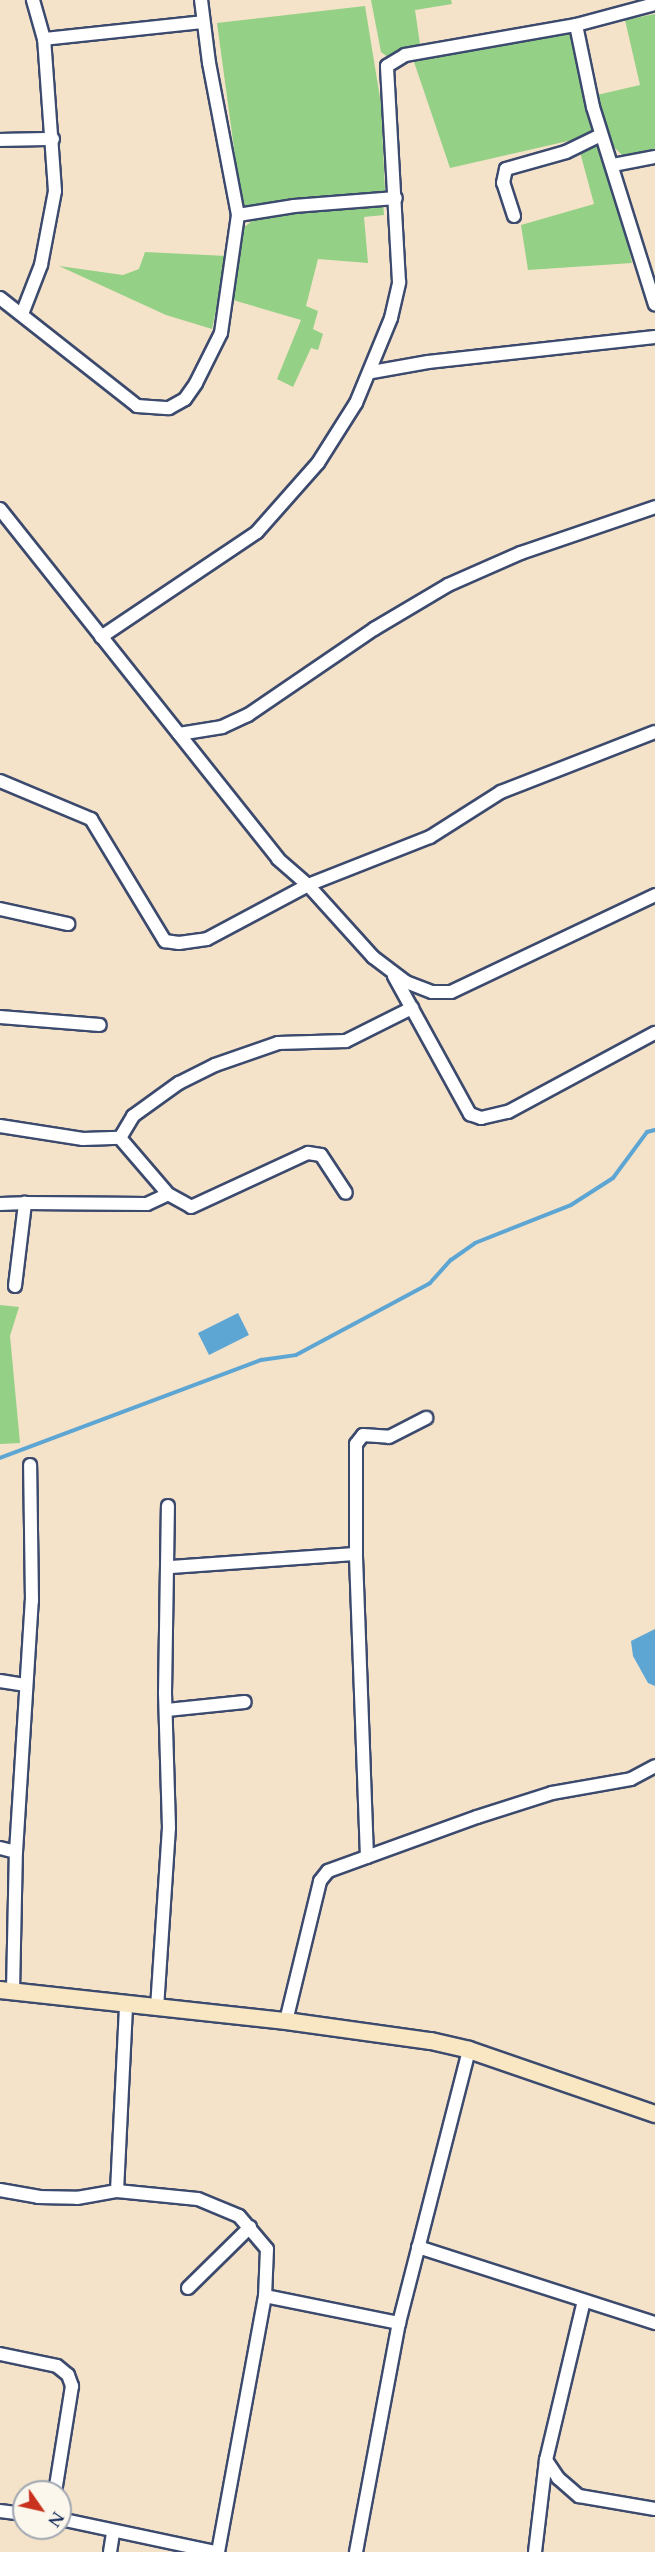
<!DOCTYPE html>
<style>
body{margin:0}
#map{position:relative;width:655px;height:2552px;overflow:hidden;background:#f4e3c9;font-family:Cardo,serif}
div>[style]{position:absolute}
.green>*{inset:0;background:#94d085}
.water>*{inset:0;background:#5da5d3}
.stream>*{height:4px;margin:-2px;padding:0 2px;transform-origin:2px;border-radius:2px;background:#5da5d3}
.roads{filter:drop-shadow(2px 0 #3c4a6e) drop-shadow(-2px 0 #3c4a6e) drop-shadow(0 2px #3c4a6e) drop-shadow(0 -2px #3c4a6e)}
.street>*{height:12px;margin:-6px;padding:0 6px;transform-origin:6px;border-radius:6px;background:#fff}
.secondary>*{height:16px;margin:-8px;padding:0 8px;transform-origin:8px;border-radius:8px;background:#f9e7c3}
span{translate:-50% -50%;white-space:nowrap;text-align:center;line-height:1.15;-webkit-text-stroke:6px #fbf7ec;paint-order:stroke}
.north{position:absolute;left:12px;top:2480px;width:60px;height:60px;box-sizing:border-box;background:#fbf7ec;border:2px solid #a1a7b3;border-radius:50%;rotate:124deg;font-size:16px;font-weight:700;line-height:24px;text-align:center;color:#1b2f5e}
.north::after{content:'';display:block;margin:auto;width:21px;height:27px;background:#c8321e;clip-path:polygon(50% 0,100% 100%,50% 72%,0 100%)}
</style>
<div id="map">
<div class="green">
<i style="clip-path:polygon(371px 0,451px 0,452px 4px,415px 10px,420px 44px,389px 58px,381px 52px)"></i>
<i style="clip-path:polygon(365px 6px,381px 104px,385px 192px,242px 207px,217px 23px)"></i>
<i style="clip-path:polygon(655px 14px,655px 152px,633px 157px,622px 155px,609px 142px,597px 95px,640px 85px,625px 20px)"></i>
<i style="clip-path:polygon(576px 31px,594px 135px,450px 168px,412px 56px)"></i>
<i style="clip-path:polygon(597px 145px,611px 168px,632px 263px,528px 270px,521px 225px,594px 204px,580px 152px)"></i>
<i style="clip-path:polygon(383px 201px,384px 215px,364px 217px,368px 263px,318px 259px,306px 306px,318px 311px,313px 329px,323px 334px,318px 350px,311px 348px,293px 387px,277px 379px,301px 320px,233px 300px,243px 228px,261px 214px)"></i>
<i style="clip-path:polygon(145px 252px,227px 256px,212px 329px,166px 315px,59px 266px,123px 275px,139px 269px)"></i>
<i style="clip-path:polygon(0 1305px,19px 1307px,10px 1336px,20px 1443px,0 1444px)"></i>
</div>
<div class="water">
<i style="clip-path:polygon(238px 1313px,249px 1335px,209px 1355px,198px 1333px)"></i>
<i style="clip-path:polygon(655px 1629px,655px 1686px,648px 1683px,633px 1656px,631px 1641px)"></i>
</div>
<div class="stream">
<i style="left:0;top:1458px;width:279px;rotate:-20.6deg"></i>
<i style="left:261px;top:1360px;width:35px;rotate:-8deg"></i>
<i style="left:296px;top:1355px;width:152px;rotate:-28.2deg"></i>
<i style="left:430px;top:1283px;width:31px;rotate:-48deg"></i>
<i style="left:451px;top:1260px;width:29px;rotate:-35deg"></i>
<i style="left:475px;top:1243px;width:103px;rotate:-21.6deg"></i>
<i style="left:571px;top:1205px;width:50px;rotate:-32.7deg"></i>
<i style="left:613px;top:1178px;width:57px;rotate:-53.5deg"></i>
<i style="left:647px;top:1132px;width:8px;rotate:-14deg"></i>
</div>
<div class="roads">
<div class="street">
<i style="left:576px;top:25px;width:84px;rotate:78.3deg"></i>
<i style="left:593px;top:107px;width:207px;rotate:72.6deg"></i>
<i style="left:44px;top:39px;width:160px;rotate:-6.1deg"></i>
<i style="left:0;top:140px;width:53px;rotate:-1.1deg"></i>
<i style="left:613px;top:165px;width:43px;rotate:-10.8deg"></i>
<i style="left:238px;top:215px;width:57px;rotate:-9.1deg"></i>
<i style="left:294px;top:206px;width:102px;rotate:-4.5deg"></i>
<i style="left:514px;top:216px;width:35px;rotate:-108deg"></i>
<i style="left:503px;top:183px;width:14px;rotate:-78deg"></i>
<i style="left:506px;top:169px;width:62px;rotate:-15.8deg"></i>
<i style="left:566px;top:152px;width:39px;rotate:-26deg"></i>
<i style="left:0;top:298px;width:174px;rotate:38.2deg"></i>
<i style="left:137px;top:406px;width:32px;rotate:4deg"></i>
<i style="left:169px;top:408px;width:18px;rotate:-29deg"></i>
<i style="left:185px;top:399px;width:19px;rotate:-55deg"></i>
<i style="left:196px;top:383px;width:56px;rotate:-63.4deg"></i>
<i style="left:221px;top:333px;width:119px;rotate:-81.8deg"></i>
<i style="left:238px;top:215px;width:155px;rotate:-100.8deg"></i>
<i style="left:209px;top:63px;width:64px;rotate:-97.2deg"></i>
<i style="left:22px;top:314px;width:53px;rotate:-68.8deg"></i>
<i style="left:41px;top:265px;width:75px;rotate:-79.3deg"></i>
<i style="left:55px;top:191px;width:152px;rotate:-94.1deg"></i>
<i style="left:44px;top:39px;width:41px;rotate:-105.8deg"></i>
<i style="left:372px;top:372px;width:57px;rotate:-10.1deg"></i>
<i style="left:428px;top:362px;width:228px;rotate:-6.3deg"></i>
<i style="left:0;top:509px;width:447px;rotate:51.5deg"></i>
<i style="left:278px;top:859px;width:40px;rotate:41deg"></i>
<i style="left:308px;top:885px;width:97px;rotate:47.9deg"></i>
<i style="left:373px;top:957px;width:41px;rotate:37.1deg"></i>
<i style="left:406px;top:982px;width:28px;rotate:21deg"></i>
<i style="left:432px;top:992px;width:19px"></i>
<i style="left:451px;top:992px;width:226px;rotate:-25.4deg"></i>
<i style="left:101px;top:637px;width:188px;rotate:-33.9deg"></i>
<i style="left:257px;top:532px;width:92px;rotate:-48.5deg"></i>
<i style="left:318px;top:463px;width:71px;rotate:-57.7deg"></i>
<i style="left:356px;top:403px;width:92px;rotate:-67.6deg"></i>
<i style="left:391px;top:318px;width:37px;rotate:-77deg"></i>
<i style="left:399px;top:282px;width:216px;rotate:-93.2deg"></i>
<i style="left:387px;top:66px;width:21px;rotate:-31deg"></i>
<i style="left:405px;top:55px;width:174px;rotate:-10deg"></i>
<i style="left:576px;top:25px;width:82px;rotate:-14.9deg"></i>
<i style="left:179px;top:734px;width:44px;rotate:-9.2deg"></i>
<i style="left:222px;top:727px;width:29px;rotate:-25deg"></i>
<i style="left:248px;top:715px;width:153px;rotate:-34.3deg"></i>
<i style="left:374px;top:629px;width:86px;rotate:-30.7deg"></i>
<i style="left:448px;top:585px;width:80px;rotate:-23.7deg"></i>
<i style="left:521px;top:553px;width:142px;rotate:-18.9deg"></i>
<i style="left:0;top:781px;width:99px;rotate:22.7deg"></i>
<i style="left:91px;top:819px;width:143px;rotate:58.8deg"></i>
<i style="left:165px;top:941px;width:14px;rotate:8deg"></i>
<i style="left:179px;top:943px;width:28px;rotate:-8deg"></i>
<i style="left:207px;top:939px;width:115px;rotate:-28.1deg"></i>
<i style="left:308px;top:885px;width:131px;rotate:-21.5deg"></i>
<i style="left:430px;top:837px;width:84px;rotate:-32.4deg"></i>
<i style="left:501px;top:792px;width:165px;rotate:-21.3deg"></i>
<i style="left:0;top:909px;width:70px;rotate:12.4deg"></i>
<i style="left:394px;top:976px;width:158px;rotate:61.2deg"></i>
<i style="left:470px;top:1114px;width:12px;rotate:20deg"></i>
<i style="left:481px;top:1118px;width:28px;rotate:-13deg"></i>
<i style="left:508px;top:1112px;width:167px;rotate:-28.3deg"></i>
<i style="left:0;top:1017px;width:100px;rotate:4.6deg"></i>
<i style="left:0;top:1126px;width:84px;rotate:8.9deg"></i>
<i style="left:83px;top:1139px;width:37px;rotate:-2deg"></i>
<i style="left:120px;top:1138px;width:74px;rotate:49.4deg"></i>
<i style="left:168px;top:1194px;width:26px;rotate:29deg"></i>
<i style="left:191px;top:1207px;width:129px;rotate:-24.8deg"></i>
<i style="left:308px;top:1153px;width:13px;rotate:9deg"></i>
<i style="left:321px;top:1155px;width:45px;rotate:56.7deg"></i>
<i style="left:120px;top:1138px;width:26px;rotate:-59deg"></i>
<i style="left:133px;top:1116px;width:57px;rotate:-35.7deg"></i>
<i style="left:179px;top:1083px;width:40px;rotate:-26.6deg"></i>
<i style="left:215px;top:1065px;width:67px;rotate:-19.2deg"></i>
<i style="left:278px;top:1043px;width:68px;rotate:-1.7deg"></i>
<i style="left:346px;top:1041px;width:74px;rotate:-26.6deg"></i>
<i style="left:0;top:1204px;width:25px;rotate:-2deg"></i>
<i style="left:15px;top:1286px;width:84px;rotate:-83.1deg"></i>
<i style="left:25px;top:1203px;width:122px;rotate:0.5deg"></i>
<i style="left:147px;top:1204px;width:23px;rotate:-25deg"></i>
<i style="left:170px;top:1567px;width:186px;rotate:-4deg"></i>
<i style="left:0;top:1681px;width:25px;rotate:9deg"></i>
<i style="left:167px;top:1710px;width:78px;rotate:-5.9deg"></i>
<i style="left:0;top:1848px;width:16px;rotate:14deg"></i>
<i style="left:367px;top:1857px;width:303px;rotate:-92.1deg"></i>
<i style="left:356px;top:1554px;width:110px;rotate:-90deg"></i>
<i style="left:356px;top:1444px;width:11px;rotate:-52deg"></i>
<i style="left:363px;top:1435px;width:26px;rotate:4deg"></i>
<i style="left:389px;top:1437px;width:42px;rotate:-27.2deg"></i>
<i style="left:13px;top:1991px;width:139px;rotate:-88.8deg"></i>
<i style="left:16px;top:1852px;width:252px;rotate:-86.4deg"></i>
<i style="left:32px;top:1601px;width:136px;rotate:-90.8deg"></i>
<i style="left:157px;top:2008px;width:180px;rotate:-86.2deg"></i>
<i style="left:169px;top:1828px;width:135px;rotate:-91.7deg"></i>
<i style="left:165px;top:1693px;width:187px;rotate:-89.1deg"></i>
<i style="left:286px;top:2021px;width:144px;rotate:-76.3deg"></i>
<i style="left:320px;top:1881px;width:13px;rotate:-51deg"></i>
<i style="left:328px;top:1871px;width:158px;rotate:-19.9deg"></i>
<i style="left:477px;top:1817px;width:79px;rotate:-17.7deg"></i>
<i style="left:552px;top:1793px;width:80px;rotate:-10deg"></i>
<i style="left:631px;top:1779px;width:27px;rotate:-28deg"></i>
<i style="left:0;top:2190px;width:39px;rotate:10deg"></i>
<i style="left:38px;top:2197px;width:39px;rotate:1deg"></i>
<i style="left:77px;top:2198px;width:41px;rotate:-9.9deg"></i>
<i style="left:117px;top:2191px;width:81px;rotate:5.6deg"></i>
<i style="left:198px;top:2199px;width:44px;rotate:22.5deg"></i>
<i style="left:239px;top:2216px;width:43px;rotate:49.7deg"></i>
<i style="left:267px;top:2249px;width:47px;rotate:92.4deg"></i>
<i style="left:265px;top:2296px;width:260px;rotate:100.4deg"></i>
<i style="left:117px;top:2191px;width:186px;rotate:-87.2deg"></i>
<i style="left:418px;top:2247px;width:249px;rotate:17.8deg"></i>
<i style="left:188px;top:2288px;width:87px;rotate:-44.5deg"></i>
<i style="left:265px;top:2296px;width:137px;rotate:11.4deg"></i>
<i style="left:0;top:2354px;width:58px;rotate:11.9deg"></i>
<i style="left:57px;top:2366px;width:14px;rotate:39deg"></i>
<i style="left:68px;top:2375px;width:12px;rotate:70deg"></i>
<i style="left:72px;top:2386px;width:107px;rotate:99.1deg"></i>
<i style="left:546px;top:2460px;width:22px;rotate:56deg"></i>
<i style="left:558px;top:2478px;width:28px;rotate:41deg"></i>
<i style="left:579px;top:2496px;width:77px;rotate:9.7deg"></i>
<i style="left:0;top:2511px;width:24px;rotate:7deg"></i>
<i style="left:60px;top:2519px;width:158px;rotate:12deg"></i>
<i style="left:110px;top:2552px;width:19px;rotate:-81deg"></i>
<i style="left:356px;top:2552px;width:233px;rotate:-79.4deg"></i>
<i style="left:399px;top:2323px;width:282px;rotate:-75.6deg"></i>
<i style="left:535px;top:2552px;width:93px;rotate:-83.2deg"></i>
<i style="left:546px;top:2460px;width:163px;rotate:-76.6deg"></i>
</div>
<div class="secondary">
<i style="left:0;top:1990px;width:288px;rotate:6.2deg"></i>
<i style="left:286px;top:2021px;width:146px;rotate:7.9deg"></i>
<i style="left:431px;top:2041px;width:39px;rotate:13deg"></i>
<i style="left:469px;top:2050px;width:197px;rotate:19deg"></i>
</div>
</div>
<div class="north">N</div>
</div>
